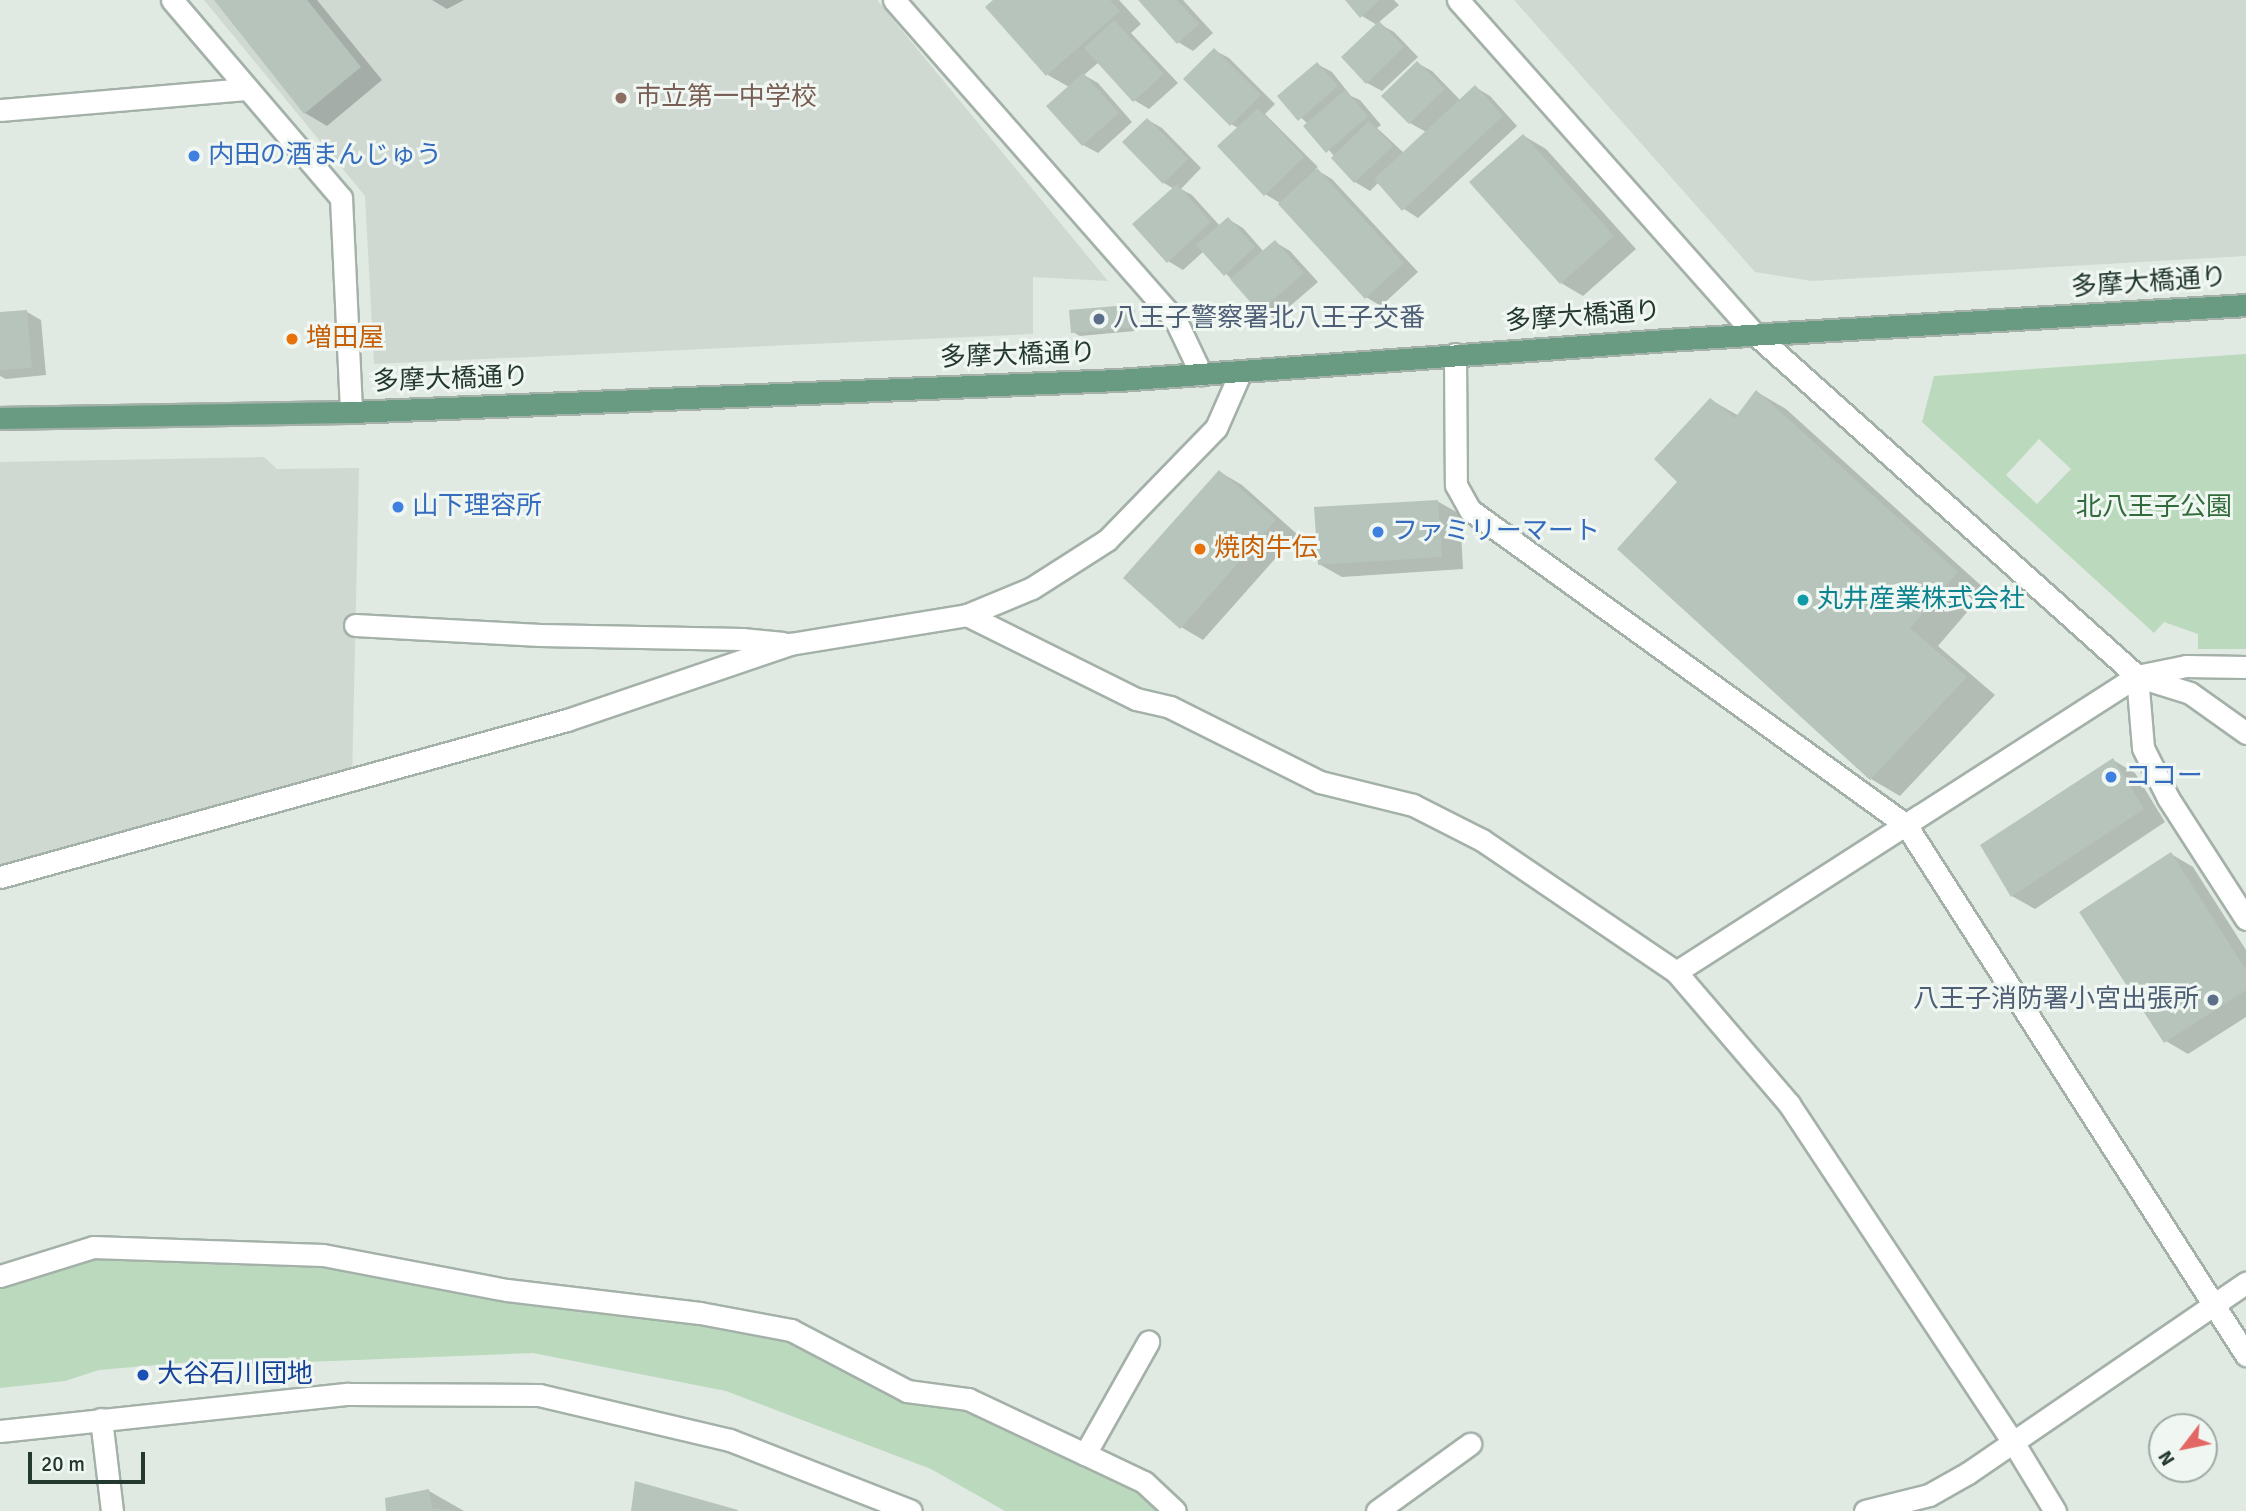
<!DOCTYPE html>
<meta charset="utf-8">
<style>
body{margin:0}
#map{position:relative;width:2246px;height:1511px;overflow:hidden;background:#e0eae3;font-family:Signika,"Noto Sans JP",sans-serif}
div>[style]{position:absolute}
.built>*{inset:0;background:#cfd9d2}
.green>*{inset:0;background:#bbd9bd}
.shadow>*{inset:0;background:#0003}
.building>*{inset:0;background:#b6c4bc}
.roads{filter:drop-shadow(2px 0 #a4b1a9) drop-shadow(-2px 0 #a4b1a9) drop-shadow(0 2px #a4b1a9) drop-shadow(0 -2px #a4b1a9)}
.lane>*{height:21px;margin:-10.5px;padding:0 10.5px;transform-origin:10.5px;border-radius:10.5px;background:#fff}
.street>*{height:21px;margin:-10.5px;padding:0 10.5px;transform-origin:10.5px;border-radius:10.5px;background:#fff}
.secondary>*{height:21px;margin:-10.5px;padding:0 10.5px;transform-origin:10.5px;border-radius:10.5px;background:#fff}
.primary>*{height:21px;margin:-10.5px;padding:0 10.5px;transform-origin:10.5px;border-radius:10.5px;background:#699b83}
.dots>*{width:19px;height:19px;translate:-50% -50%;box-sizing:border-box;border:4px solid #f0f7f2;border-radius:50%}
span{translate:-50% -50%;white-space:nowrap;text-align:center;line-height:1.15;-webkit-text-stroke:6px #f0f7f2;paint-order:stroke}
.education-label{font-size:26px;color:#785e54}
.left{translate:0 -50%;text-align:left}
.shop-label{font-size:26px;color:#366cbe}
.street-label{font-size:26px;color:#23382e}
.service-label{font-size:26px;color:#4e5e75}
.right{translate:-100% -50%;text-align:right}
.food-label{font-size:26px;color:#c56008}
.park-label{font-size:26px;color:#316b3b}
.culture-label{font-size:26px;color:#0d838f}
.transit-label{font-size:26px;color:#164399}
.north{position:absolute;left:2148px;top:1413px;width:70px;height:70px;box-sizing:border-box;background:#f0f7f2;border:2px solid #9eaba4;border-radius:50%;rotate:238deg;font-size:19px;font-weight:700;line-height:28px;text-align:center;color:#23382e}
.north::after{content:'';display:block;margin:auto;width:24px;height:32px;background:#e36765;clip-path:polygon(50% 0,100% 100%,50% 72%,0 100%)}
.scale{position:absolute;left:28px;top:1452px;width:117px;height:32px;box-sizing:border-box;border:4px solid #23382e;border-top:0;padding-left:9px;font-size:21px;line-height:24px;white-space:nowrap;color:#23382e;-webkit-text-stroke:5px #f0f7f2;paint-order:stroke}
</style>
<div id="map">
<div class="built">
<i style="clip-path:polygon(204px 0,877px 0,1108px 281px,1033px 277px,1033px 334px,374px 364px,365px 196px)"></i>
<i style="clip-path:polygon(1514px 0,2246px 0,2246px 256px,1812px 281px,1755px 272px)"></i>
<i style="clip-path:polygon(264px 457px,277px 469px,359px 468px,352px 782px,0 877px,0 462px)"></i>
</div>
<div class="green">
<i style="clip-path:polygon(evenodd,2246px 354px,2246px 649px,2198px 649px,2198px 634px,2164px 622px,2154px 633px,1922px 422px,1934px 376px,2246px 354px,2039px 439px,2071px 469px,2037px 504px,2006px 475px,2039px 439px)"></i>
<i style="clip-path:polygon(93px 1247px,323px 1255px,791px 1330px,907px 1391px,968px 1399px,1085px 1454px,1175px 1511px,1005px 1511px,931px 1469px,726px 1391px,533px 1353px,227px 1365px,191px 1362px,99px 1370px,65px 1381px,0 1388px,0 1276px)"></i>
</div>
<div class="shadow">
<i style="clip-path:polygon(216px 0,317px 0,382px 80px,327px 126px,305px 113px)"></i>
<i style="clip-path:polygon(432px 0,464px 0,447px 9px)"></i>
<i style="clip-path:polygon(996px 0,1119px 0,1141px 24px,1131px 33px,1178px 83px,1149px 109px,1134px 100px,1099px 62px,1084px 75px,1098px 83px,1132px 122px,1098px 153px,1083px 145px,1069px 87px,1048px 75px)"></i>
<i style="clip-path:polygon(1140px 0,1183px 0,1213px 33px,1193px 51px,1178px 42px)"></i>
<i style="clip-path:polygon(1347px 0,1394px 0,1399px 5px,1378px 23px,1394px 32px,1418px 57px,1382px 91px,1367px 83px,1343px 57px,1377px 25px,1362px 16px)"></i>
<i style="clip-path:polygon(1214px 50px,1229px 58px,1275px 104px,1265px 114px,1318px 167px,1315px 169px,1332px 179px,1418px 272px,1381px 306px,1366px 297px,1280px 203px,1265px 194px,1238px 128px,1231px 124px)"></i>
<i style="clip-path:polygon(1417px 63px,1432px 71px,1461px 101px,1475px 87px,1490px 96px,1517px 126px,1418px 218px,1404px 209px,1379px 182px,1370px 191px,1355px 182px,1308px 124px,1279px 97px,1317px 64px,1332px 72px,1351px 96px,1360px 100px,1381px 125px,1377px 128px,1404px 153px,1426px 132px,1410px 123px)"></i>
<i style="clip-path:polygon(1148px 120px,1162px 128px,1201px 168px,1181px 189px,1192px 195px,1220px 226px,1228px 219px,1243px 228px,1264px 252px,1275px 242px,1290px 251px,1318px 282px,1275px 319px,1261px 310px,1204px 251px,1183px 270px,1168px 261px,1174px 189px,1164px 183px)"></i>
<i style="clip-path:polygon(1524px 136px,1546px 149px,1636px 249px,1583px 296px,1561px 283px)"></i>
<i style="clip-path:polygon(1128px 306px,1135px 310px,1135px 331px,1080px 336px,1073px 332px)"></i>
<i style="clip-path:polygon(27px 312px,41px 320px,46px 375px,6px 379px,0 376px,0 314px)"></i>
<i style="clip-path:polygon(1757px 392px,1786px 409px,1986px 590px,1938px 646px,1995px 695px,1900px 796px,1871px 779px,1619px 548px,1679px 482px,1711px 400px,1739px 416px)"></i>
<i style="clip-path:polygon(1220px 472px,1242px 485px,1297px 534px,1203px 640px,1181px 627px)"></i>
<i style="clip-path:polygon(1437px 501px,1460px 514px,1463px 569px,1342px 577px,1319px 564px)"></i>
<i style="clip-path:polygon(2113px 760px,2135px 773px,2165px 822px,2035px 909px,2012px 896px)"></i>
<i style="clip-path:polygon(2171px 854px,2193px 867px,2246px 950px,2246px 1017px,2188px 1054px,2166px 1041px)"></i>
<i style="clip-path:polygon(429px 1491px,464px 1511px,388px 1511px)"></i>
</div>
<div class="building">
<i style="clip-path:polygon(214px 0,307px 0,361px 67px,304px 114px)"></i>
<i style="clip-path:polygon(993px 0,1110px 0,1120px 11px,1046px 76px,985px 7px)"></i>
<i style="clip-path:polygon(1138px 0,1177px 0,1199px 24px,1177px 44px)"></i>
<i style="clip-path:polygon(1345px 0,1380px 0,1360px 18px)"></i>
<i style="clip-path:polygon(1114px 20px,1164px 74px,1133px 102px,1084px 48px)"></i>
<i style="clip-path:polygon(1379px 21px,1404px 47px,1366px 84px,1341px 57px)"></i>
<i style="clip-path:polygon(1214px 48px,1261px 95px,1230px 126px,1183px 79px)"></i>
<i style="clip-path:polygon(1417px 61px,1445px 89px,1409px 124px,1381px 96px)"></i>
<i style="clip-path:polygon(1317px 62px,1338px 86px,1298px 121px,1277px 96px)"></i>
<i style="clip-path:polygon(1083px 73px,1119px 113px,1082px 146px,1046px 106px)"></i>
<i style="clip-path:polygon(1475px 85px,1503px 116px,1402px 211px,1374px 179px)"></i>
<i style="clip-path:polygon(1345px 90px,1368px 116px,1326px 153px,1303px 126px)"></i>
<i style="clip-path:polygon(1258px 108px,1304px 157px,1264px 196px,1217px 146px)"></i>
<i style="clip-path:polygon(1147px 118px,1188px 159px,1163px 184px,1122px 142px)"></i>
<i style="clip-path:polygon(1369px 121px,1393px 146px,1354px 183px,1331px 158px)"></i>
<i style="clip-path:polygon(1523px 134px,1614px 236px,1560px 284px,1469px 182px)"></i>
<i style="clip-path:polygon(1317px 168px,1404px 263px,1365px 299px,1278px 204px)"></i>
<i style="clip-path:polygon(1177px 184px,1211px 222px,1167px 263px,1132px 224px)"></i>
<i style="clip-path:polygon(1228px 217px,1255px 247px,1224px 276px,1196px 245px)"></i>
<i style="clip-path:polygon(1275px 240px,1304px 273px,1259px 312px,1230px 279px)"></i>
<i style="clip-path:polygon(1128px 305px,1129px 328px,1071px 333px,1069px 310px)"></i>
<i style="clip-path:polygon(27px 310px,32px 368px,0 370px,0 312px)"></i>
<i style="clip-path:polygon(1756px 390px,1958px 572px,1910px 628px,1967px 677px,1870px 780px,1617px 549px,1677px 482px,1654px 459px,1710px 398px,1735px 418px)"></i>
<i style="clip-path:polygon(1219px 470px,1276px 520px,1180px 629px,1123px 578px)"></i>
<i style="clip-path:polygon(1438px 500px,1442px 557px,1318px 565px,1314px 507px)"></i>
<i style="clip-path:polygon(2113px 758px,2144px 809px,2011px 897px,1980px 845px)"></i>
<i style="clip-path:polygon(2171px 852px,2246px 970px,2246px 990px,2164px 1043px,2079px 912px)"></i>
<i style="clip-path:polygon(635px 1481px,738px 1510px,738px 1511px,631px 1511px)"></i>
<i style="clip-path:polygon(429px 1489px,432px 1508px,456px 1511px,386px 1511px,385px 1498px)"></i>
</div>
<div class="roads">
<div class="lane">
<i style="left:101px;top:1419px;width:93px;rotate:83.2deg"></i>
</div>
<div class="street">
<i style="left:172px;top:0;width:260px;rotate:49.5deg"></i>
<i style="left:341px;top:198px;width:214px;rotate:87.3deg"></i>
<i style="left:894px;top:0;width:427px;rotate:48.7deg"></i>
<i style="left:1176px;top:321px;width:59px;rotate:64.7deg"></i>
<i style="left:0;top:110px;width:245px;rotate:-4.9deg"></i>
<i style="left:1455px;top:354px;width:131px;rotate:89.6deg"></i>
<i style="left:1456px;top:485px;width:29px;rotate:61deg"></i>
<i style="left:1470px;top:510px;width:538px;rotate:35.85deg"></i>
<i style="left:1906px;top:825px;width:630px;rotate:57.32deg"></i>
<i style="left:967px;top:615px;width:189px;rotate:26.4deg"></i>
<i style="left:1136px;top:699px;width:35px;rotate:13deg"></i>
<i style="left:1170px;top:707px;width:168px;rotate:26.6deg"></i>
<i style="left:1320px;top:782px;width:96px;rotate:13.9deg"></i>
<i style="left:1413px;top:805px;width:77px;rotate:26.9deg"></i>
<i style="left:1482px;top:840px;width:235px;rotate:34.2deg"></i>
<i style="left:1676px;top:972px;width:174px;rotate:49.4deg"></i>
<i style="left:1789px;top:1104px;width:405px;rotate:56.5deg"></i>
<i style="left:2013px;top:1442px;width:81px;rotate:58.7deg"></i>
<i style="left:355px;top:625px;width:185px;rotate:3.1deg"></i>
<i style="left:540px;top:635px;width:202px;rotate:1.1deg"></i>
<i style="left:742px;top:639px;width:41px;rotate:5.6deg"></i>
<i style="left:2137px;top:676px;width:72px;rotate:85.2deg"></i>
<i style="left:2143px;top:748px;width:56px;rotate:63.4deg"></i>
<i style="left:2168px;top:798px;width:144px;rotate:57.2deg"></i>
<i style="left:2139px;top:677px;width:53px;rotate:17.4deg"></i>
<i style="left:2190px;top:693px;width:69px;rotate:35.5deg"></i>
<i style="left:0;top:877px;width:588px;rotate:-15.48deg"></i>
<i style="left:567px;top:720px;width:236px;rotate:-18.8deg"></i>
<i style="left:790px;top:644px;width:179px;rotate:-9.3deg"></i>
<i style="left:967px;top:615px;width:70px;rotate:-22.6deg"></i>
<i style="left:1032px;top:588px;width:89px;rotate:-32.6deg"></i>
<i style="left:1107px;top:540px;width:156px;rotate:-45.8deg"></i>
<i style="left:1216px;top:428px;width:62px;rotate:-66.3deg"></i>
<i style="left:1676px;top:972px;width:548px;rotate:-32.7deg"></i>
<i style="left:2137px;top:676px;width:50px;rotate:-11.5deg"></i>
<i style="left:2186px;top:666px;width:60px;rotate:1deg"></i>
<i style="left:0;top:1276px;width:97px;rotate:-17.3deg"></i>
<i style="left:93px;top:1247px;width:230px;rotate:2deg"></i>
<i style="left:323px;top:1255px;width:187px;rotate:10.8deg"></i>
<i style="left:507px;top:1290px;width:194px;rotate:6.8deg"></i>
<i style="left:700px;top:1313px;width:93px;rotate:10.6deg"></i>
<i style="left:791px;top:1330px;width:131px;rotate:27.7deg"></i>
<i style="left:907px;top:1391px;width:62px;rotate:7.5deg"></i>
<i style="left:968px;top:1399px;width:129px;rotate:25.2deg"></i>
<i style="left:1085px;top:1454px;width:65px;rotate:25.4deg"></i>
<i style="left:1144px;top:1482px;width:42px;rotate:43.1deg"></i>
<i style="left:1085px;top:1454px;width:129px;rotate:-60.6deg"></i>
<i style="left:1377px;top:1511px;width:115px;rotate:-35.8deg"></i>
<i style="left:1865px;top:1511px;width:66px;rotate:-14deg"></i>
<i style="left:1929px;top:1495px;width:45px;rotate:-29.4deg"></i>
<i style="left:1968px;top:1473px;width:337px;rotate:-34.4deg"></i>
</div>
<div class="secondary">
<i style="left:1458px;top:0;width:447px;rotate:48.4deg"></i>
<i style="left:1755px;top:334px;width:513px;rotate:41.84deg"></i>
<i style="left:0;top:1431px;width:350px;rotate:-6.1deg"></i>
<i style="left:348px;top:1394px;width:191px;rotate:0.3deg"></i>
<i style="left:539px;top:1395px;width:196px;rotate:13.3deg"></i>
<i style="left:730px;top:1440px;width:194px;rotate:21.4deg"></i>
</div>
<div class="primary">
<i style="left:0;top:418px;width:351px;rotate:-1deg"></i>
<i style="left:351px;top:412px;width:768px;rotate:-2.39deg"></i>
<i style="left:1118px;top:380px;width:549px;rotate:-4.17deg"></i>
<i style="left:1666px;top:340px;width:581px;rotate:-3.45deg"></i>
</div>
</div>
<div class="dots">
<i style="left:621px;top:98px;background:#8d6e63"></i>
<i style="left:194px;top:156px;background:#3f7fe0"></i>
<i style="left:1099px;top:319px;background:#5c6f8a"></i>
<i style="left:292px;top:339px;background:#e8710a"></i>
<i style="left:398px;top:507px;background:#3f7fe0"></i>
<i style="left:1378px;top:532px;background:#3f7fe0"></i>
<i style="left:1200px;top:549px;background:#e8710a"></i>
<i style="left:1803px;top:600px;background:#0f9aa8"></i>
<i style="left:2111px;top:777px;background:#3f7fe0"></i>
<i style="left:2213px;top:1000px;background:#5c6f8a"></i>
<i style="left:143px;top:1375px;background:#1a4fb4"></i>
</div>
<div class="education-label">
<span class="left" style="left:635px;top:98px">市立第一中学校</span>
</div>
<div class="shop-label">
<span class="left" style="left:208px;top:156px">内田の酒まんじゅう</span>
<span class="left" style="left:412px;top:507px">山下理容所</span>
<span class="left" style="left:1392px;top:532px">ファミリーマート</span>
<span class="left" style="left:2125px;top:777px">ココー</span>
</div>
<div class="street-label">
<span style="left:2149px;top:283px;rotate:-4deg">多摩大橋通り</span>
<span style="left:1583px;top:317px;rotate:-4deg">多摩大橋通り</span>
<span style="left:1018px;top:356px;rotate:-2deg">多摩大橋通り</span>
<span style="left:451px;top:380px;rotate:-2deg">多摩大橋通り</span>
</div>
<div class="service-label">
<span class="left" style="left:1113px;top:319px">八王子警察署北八王子交番</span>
<span class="right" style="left:2199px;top:1000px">八王子消防署小宮出張所</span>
</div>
<div class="food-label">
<span class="left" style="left:306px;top:339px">増田屋</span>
<span class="left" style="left:1214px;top:549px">焼肉牛伝</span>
</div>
<div class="park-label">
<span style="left:2154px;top:508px">北八王子公園</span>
</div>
<div class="culture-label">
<span class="left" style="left:1817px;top:600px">丸井産業株式会社</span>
</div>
<div class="transit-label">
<span class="left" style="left:157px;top:1375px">大谷石川団地</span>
</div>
<div class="north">N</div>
<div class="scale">20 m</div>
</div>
